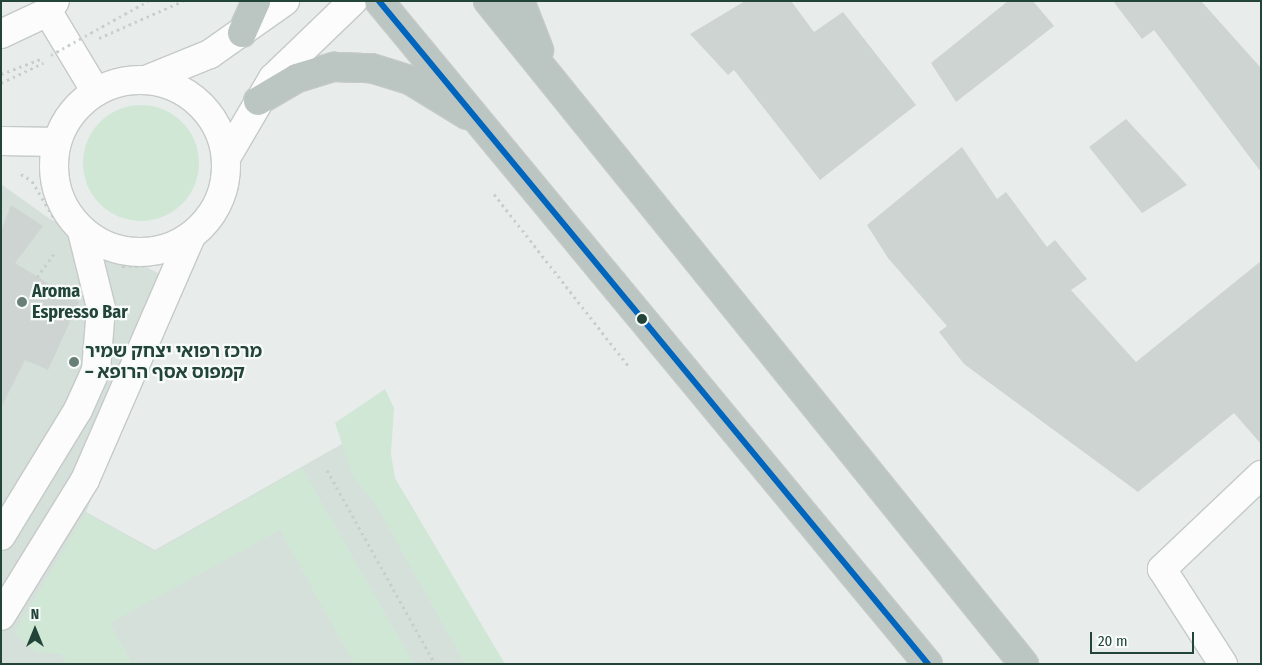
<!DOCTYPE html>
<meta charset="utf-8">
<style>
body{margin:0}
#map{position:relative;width:1262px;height:665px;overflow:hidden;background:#e8edeb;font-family:"Fira Sans Condensed","Noto Sans Hebrew",sans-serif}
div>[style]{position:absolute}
.built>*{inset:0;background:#d5e0da}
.green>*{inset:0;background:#d0e7d6}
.round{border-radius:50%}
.building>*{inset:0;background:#ced4d2}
.path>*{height:3px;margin-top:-1.5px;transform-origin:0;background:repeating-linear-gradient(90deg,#c6cfcc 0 2.5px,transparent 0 6.5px)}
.roads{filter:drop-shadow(1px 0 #c5cac8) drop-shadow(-1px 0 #c5cac8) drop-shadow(0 1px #c5cac8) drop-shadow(0 -1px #c5cac8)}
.minor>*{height:28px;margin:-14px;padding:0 14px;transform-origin:14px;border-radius:14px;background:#fcfcfc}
.minor>.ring{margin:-14px;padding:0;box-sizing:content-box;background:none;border:28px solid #fcfcfc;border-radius:50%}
.highway>*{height:28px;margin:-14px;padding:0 14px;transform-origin:14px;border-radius:14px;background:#bbc5c2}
.path-bridge>*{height:3px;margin-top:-1.5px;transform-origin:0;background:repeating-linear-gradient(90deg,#c6cfcc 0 2.5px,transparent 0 6.5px)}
.bus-1>*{height:6px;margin:-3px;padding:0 3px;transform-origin:3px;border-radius:3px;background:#0065bd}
.dots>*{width:14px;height:14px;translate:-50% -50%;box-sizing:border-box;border:2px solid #f7fbf9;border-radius:50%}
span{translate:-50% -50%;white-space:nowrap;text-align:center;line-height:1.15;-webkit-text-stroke:4.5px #f7fbf9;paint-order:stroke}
.poi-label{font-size:18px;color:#224439;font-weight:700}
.left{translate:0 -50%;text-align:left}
.frame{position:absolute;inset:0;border:2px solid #224439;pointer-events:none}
.north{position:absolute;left:10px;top:605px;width:50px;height:50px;-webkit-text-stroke:4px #f7fbf9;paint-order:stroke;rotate:0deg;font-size:14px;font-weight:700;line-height:20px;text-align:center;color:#224439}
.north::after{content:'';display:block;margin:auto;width:18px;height:22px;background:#224439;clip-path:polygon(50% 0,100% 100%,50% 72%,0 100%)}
.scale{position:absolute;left:1090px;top:632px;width:104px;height:22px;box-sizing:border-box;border:2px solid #224439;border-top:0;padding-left:6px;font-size:15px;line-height:18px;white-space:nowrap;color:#224439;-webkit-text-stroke:4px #f7fbf9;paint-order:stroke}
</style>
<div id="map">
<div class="built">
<i style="clip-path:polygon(1px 184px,50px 219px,180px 284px,86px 512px,155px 550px,349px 440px,496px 664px,1px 664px)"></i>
</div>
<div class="green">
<i class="round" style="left:83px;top:105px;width:116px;height:116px"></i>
<i style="clip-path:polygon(385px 389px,394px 408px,391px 454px,395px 478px,505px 664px,465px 664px,376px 505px,353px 477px,335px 423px)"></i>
<i style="clip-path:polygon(302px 468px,414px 664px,354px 664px,280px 530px,110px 623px,132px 664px,67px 664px,61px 654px,36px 652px,14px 633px,86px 513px,155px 552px)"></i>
</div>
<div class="building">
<i style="clip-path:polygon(745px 1px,791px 1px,814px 32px,843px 12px,916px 105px,820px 180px,734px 70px,728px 75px,690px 34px)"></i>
<i style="clip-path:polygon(1008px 1px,1033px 1px,1054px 26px,956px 102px,931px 63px)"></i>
<i style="clip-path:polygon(1113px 1px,1201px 1px,1261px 68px,1261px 172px,1154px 30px,1142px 39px)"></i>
<i style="clip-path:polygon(1126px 119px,1187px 185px,1142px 213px,1089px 147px)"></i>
<i style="clip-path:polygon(962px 147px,997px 199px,1006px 192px,1047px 247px,1055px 240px,1087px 279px,1071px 290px,1136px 362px,1261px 261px,1261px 444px,1234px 413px,1138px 492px,964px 364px,939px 332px,947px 326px,888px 258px,867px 225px)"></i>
<i style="clip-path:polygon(11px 205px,43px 226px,15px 263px,79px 302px,48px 370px,25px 360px,1px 408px,1px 231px)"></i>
</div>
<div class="path">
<i style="left:99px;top:38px;width:92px;rotate:-23.8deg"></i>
<i style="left:1px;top:74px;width:43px;rotate:-20.6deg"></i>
<i style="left:1px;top:83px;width:47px;rotate:-25.5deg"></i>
<i style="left:21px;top:174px;width:13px;rotate:32deg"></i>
<i style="left:32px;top:181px;width:43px;rotate:59.3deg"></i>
<i style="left:494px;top:194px;width:219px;rotate:52deg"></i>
<i style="left:220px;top:224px;width:41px;rotate:-64.1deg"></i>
<i style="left:122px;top:266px;width:21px"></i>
<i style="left:37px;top:277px;width:29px;rotate:-54deg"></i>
<i style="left:327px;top:470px;width:222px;rotate:60.9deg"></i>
</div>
<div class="roads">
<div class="minor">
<i style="left:48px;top:12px;width:93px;rotate:59deg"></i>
<i style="left:1px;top:34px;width:52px;rotate:-25.1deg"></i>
<i style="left:48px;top:12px;width:13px;rotate:-58deg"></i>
<i class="ring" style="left:54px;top:80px;width:144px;height:144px"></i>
<i style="left:146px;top:80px;width:69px;rotate:-22.1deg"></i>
<i style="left:210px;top:54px;width:92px;rotate:-35.2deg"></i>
<i style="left:1px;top:141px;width:56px;rotate:1deg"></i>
<i style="left:226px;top:158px;width:93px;rotate:-59.6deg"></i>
<i style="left:273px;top:78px;width:111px;rotate:-43.9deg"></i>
<i style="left:1px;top:536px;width:148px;rotate:-58.6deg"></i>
<i style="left:78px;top:410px;width:44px;rotate:-65.8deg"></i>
<i style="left:96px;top:370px;width:62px;rotate:-85.4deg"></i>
<i style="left:101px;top:308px;width:79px;rotate:-103.9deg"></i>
<i style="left:1px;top:616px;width:160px;rotate:-58.3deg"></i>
<i style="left:85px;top:480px;width:266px;rotate:-66.5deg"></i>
<i style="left:1223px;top:664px;width:113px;rotate:-122.7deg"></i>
<i style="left:1162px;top:569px;width:137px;rotate:-43.5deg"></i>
</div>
<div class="highway">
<i style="left:379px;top:1px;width:861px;rotate:50.37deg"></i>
<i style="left:488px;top:1px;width:853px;rotate:51.05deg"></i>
<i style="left:520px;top:1px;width:53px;rotate:68.8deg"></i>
<i style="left:242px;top:33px;width:35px;rotate:-66deg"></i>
<i style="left:258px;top:101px;width:45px;rotate:-30.5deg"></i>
<i style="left:297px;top:78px;width:39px;rotate:-17deg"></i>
<i style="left:334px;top:67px;width:37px;rotate:2deg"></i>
<i style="left:371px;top:68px;width:41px;rotate:17.1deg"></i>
<i style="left:410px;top:80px;width:67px;rotate:31.6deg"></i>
</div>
</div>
<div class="path-bridge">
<i style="left:51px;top:55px;width:111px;rotate:-29.1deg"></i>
</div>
<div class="bus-1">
<i style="left:379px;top:1px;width:861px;rotate:50.37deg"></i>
</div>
<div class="dots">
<i style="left:22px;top:302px;background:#677f77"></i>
<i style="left:642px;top:319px;background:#224439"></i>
<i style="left:74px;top:362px;background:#677f77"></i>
</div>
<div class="poi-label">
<span class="left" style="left:32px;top:302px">Aroma<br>Espresso Bar</span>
<span class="left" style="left:85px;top:362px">מרכז רפואי יצחק שמיר<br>– קמפוס אסף הרופא</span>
</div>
<div class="frame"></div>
<div class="north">N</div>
<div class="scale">20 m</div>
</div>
